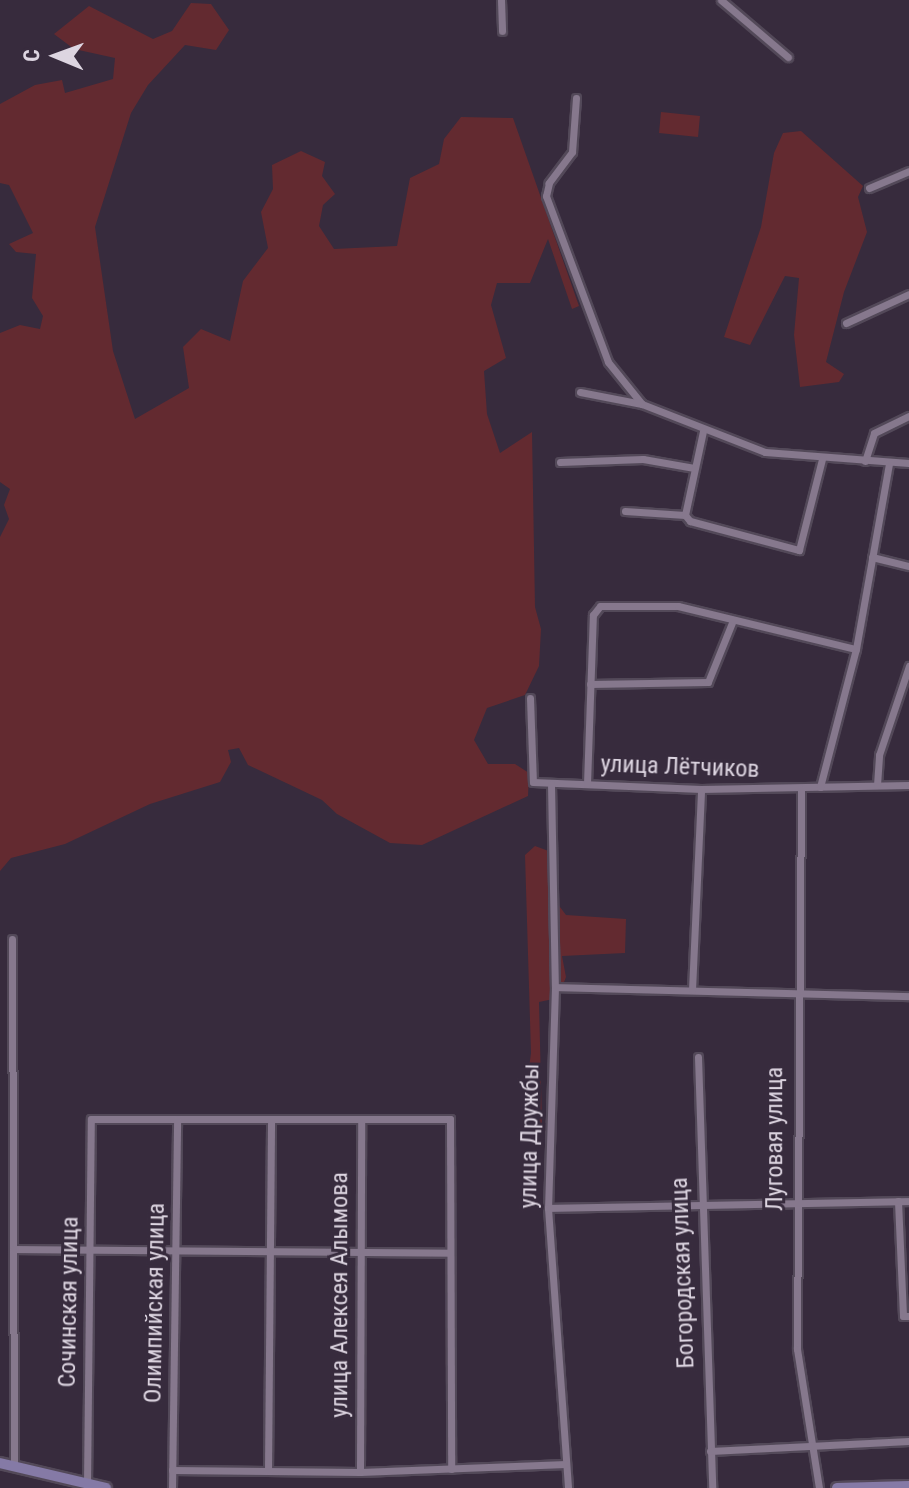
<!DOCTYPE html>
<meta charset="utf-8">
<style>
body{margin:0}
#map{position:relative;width:909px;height:1488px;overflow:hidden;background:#372b3d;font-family:"Roboto Condensed",sans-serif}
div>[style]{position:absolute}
.green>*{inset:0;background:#632a30}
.roads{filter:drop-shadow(2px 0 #534959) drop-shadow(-2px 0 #534959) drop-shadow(0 2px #534959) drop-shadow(0 -2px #534959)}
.minor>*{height:7px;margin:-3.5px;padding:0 3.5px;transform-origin:3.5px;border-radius:3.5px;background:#86788d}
.secondary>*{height:10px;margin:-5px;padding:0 5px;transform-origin:5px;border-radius:5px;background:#857aa6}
span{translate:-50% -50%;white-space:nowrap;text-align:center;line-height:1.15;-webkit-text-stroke:6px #372b3d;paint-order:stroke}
.street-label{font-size:24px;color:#ddd5e1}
.north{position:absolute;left:16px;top:16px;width:80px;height:80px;-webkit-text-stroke:6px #372b3d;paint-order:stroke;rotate:271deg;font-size:22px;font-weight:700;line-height:32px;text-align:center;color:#ddd5e1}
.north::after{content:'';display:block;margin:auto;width:28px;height:36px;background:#ddd5e1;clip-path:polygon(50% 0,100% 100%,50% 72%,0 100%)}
</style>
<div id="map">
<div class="green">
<i style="clip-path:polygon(191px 3px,211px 4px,229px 30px,216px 50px,185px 45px,148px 85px,131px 113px,95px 227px,113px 351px,135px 419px,189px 388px,183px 347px,201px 329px,230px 341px,243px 281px,268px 248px,261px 212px,273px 189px,272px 165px,301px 151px,325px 162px,322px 176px,335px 194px,323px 205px,319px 226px,334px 249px,397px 246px,410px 178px,439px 164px,444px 139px,461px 117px,513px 118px,579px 306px,572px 309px,548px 239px,530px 283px,497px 283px,491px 305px,506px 358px,484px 371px,487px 414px,500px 453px,532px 432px,535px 607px,541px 629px,539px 666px,525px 695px,487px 708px,474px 740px,488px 764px,515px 764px,529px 773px,528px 796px,422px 845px,390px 843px,337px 814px,322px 800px,248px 765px,239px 748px,228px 750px,231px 762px,220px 782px,150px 804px,65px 844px,11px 858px,0 871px,0 537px,9px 519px,4px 505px,10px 489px,0 482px,0 333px,20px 325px,40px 329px,43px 316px,32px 298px,36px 254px,16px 252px,9px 244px,33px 233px,9px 185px,0 183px,0 104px,35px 85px,62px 80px,65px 93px,113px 79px,115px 58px,74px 49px,54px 34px,89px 6px,153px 39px,172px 31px)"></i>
<i style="clip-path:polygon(661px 112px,700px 116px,698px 137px,659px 133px)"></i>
<i style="clip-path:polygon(801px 131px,863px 186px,858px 197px,867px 232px,844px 292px,826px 362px,844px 374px,839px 382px,800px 387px,794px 335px,799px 278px,785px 276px,750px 345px,724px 337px,761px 227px,774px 153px,783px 133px)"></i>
<i style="clip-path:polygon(535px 846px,554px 853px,557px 903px,566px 915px,626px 919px,625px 953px,562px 956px,566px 977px,558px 998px,539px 1002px,542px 1126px,522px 1121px,531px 1053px,525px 855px)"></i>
</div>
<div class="roads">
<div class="minor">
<i style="left:501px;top:0;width:31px;rotate:88deg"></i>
<i style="left:721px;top:0;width:88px;rotate:40.4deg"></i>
<i style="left:576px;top:98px;width:54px;rotate:94.2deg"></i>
<i style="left:572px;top:152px;width:39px;rotate:127deg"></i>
<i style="left:549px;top:183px;width:13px;rotate:103deg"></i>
<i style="left:546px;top:196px;width:177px;rotate:69.5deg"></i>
<i style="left:608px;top:362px;width:54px;rotate:51deg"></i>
<i style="left:642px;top:404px;width:132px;rotate:21.3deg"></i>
<i style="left:765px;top:452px;width:144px;rotate:4.4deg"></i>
<i style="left:869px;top:188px;width:43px;rotate:-23deg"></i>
<i style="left:846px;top:323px;width:69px;rotate:-24.7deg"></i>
<i style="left:580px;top:392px;width:63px;rotate:11deg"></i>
<i style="left:865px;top:461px;width:29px;rotate:-72deg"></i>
<i style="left:874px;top:433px;width:39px;rotate:-26deg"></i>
<i style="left:560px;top:462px;width:83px;rotate:-2.1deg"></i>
<i style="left:643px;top:459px;width:52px;rotate:10deg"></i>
<i style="left:625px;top:511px;width:60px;rotate:3.8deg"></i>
<i style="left:685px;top:515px;width:8px;rotate:50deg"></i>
<i style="left:690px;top:521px;width:113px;rotate:14.9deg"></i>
<i style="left:799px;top:550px;width:94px;rotate:-75.8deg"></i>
<i style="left:685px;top:515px;width:86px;rotate:-77.9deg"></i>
<i style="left:872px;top:557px;width:38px;rotate:14deg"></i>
<i style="left:590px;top:684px;width:118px;rotate:-1deg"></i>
<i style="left:708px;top:682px;width:67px;rotate:-68deg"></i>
<i style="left:530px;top:698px;width:84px;rotate:88deg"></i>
<i style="left:533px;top:782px;width:168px;rotate:2.4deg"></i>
<i style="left:701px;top:789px;width:208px;rotate:-1.1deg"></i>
<i style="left:551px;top:784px;width:203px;rotate:88.9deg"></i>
<i style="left:555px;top:987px;width:221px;rotate:91.8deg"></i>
<i style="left:548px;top:1208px;width:281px;rotate:85.9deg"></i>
<i style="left:587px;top:784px;width:169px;rotate:-88deg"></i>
<i style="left:593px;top:615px;width:11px;rotate:-52deg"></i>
<i style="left:600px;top:606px;width:78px"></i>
<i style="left:678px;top:606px;width:183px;rotate:13.6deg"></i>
<i style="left:877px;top:785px;width:30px;rotate:-86deg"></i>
<i style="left:879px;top:755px;width:94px;rotate:-71.4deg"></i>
<i style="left:820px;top:787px;width:143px;rotate:-75.4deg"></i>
<i style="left:856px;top:649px;width:189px;rotate:-79.9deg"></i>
<i style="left:801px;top:789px;width:560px;rotate:90.41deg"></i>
<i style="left:797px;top:1349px;width:141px;rotate:81deg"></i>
<i style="left:12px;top:939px;width:528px;rotate:89.78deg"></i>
<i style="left:555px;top:987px;width:354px;rotate:1.5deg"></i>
<i style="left:692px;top:990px;width:201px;rotate:-87.4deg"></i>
<i style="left:698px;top:1057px;width:431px;rotate:88.1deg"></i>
<i style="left:898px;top:1201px;width:115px;rotate:87.5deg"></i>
<i style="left:903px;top:1316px;width:6px"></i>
<i style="left:548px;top:1208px;width:361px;rotate:-1.1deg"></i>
<i style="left:13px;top:1249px;width:437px;rotate:0.5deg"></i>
<i style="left:710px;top:1451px;width:199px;rotate:-2.9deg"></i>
<i style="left:172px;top:1470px;width:188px;rotate:0.6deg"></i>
<i style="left:360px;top:1472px;width:206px;rotate:-2.2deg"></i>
<i style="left:268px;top:1471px;width:352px;rotate:-89.5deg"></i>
<i style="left:360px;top:1472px;width:353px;rotate:-89.8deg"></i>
<i style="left:87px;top:1485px;width:366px;rotate:-89.4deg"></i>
<i style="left:91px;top:1119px;width:359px"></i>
<i style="left:450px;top:1119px;width:350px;rotate:89.8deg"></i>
<i style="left:172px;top:1488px;width:369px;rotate:-89.2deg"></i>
</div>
<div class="secondary">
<i style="left:0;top:1463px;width:109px;rotate:13.3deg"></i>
<i style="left:837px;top:1488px;width:72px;rotate:-1.6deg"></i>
</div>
</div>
<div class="street-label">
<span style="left:680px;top:767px;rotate:2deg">улица Лётчиков</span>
<span style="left:530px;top:1136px;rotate:-89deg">улица Дружбы</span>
<span style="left:775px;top:1139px;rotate:-90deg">Луговая улица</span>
<span style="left:683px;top:1273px;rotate:-92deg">Богородская улица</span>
<span style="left:340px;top:1295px;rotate:-90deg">улица Алексея Алымова</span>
<span style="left:69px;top:1302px;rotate:-89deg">Сочинская улица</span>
<span style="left:155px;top:1303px;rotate:-89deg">Олимпийская улица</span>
</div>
<div class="north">С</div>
</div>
